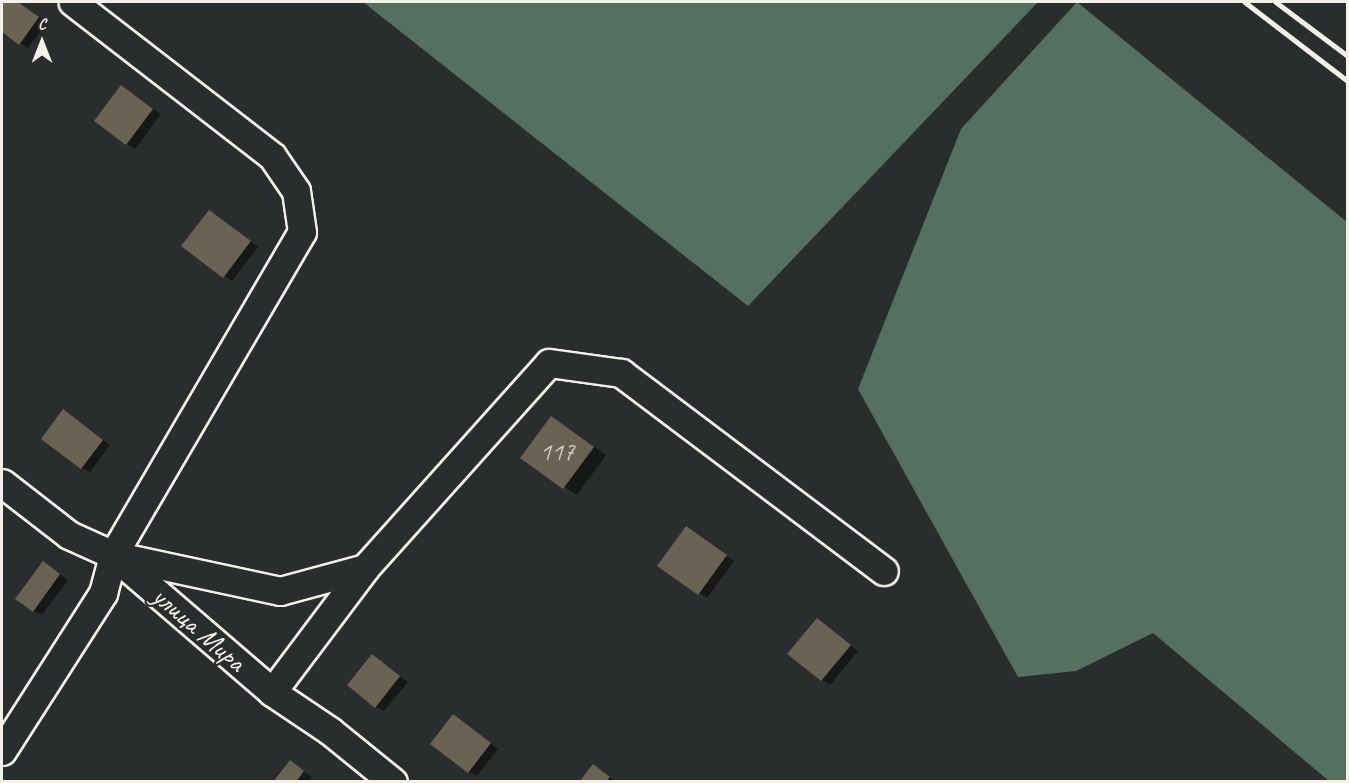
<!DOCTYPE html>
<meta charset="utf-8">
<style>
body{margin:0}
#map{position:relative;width:1349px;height:783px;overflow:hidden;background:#2a2d2e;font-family:Caveat,sans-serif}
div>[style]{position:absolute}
.green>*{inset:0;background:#547060}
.shadow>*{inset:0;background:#0007}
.building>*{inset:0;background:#6a6252}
.roads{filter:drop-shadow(2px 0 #f4f1e8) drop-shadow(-2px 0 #f4f1e8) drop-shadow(0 2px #f4f1e8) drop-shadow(0 -2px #f4f1e8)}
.minor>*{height:27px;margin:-13.5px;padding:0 13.5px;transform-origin:13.5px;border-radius:13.5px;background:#2a2d2e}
.rail>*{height:4.5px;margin:-2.25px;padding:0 2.25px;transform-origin:2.25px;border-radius:2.25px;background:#f4f1e8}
span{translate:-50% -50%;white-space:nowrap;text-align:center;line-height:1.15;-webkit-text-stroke:4.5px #2a2d2e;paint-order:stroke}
.number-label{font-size:26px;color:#d2cdc2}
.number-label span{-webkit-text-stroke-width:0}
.street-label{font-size:28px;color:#f4f1e8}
.frame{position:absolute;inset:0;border:3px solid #f4f1e8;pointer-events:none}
.north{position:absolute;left:12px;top:12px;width:60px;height:60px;-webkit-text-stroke:4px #2a2d2e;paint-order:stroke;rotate:0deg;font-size:16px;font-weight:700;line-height:24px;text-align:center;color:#f4f1e8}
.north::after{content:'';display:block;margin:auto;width:21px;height:27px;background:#f4f1e8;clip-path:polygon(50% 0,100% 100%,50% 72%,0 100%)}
</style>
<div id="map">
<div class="green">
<i style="clip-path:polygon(363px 2px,1038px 2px,748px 306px)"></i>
<i style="clip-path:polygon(1077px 2px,1347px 222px,1347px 781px,1329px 781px,1153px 633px,1076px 671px,1018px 677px,858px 389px,961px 129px)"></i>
</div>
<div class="shadow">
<i style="clip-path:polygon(4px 2px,18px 2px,47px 23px,28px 48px,2px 30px)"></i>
<i style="clip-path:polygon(122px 87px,161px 114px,135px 149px,127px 144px)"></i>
<i style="clip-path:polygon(210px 212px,258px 247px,232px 281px,224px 276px)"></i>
<i style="clip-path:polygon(71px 416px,110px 445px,90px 472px,82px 468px)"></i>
<i style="clip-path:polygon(551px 418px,606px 455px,577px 495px,522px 458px)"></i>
<i style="clip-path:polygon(695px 533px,734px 561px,707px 598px,659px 565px)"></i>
<i style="clip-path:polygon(51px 568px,68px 580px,42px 615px,34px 611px)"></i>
<i style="clip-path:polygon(817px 620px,858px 651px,830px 685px,822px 680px)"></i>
<i style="clip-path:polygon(372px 656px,408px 682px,384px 711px,376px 707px)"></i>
<i style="clip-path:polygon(462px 721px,498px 749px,477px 776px,469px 772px)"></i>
<i style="clip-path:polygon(290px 762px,312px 777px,308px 782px,275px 782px)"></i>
<i style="clip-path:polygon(594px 766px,602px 771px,616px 782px,581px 782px)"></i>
</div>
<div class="building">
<i style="clip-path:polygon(2px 2px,18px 2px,39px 17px,19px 45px,2px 32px)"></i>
<i style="clip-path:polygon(121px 85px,153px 109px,126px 145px,94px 121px)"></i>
<i style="clip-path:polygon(209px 210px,251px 241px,223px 278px,181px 246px)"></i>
<i style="clip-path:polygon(63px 409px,103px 440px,81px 469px,41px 439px)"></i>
<i style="clip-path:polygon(551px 416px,594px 447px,563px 489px,520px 458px)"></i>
<i style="clip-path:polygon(686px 526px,727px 555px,698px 595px,657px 566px)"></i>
<i style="clip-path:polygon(43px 561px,60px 574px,33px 612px,15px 599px)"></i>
<i style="clip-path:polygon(817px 618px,851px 645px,821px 681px,787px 654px)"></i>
<i style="clip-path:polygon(372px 654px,400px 676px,375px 708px,347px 685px)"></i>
<i style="clip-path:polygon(453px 714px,491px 743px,468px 773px,430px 744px)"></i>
<i style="clip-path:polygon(290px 760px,304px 771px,296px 782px,273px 782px)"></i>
<i style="clip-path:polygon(593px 764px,610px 777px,606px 782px,579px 782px)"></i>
</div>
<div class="roads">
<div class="minor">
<i style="left:2px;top:483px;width:85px;rotate:37.8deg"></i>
<i style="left:69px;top:535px;width:48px;rotate:24.4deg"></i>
<i style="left:113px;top:555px;width:210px;rotate:40.7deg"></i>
<i style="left:272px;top:692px;width:70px;rotate:33.9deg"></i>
<i style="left:330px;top:731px;width:81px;rotate:39deg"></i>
<i style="left:117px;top:556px;width:167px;rotate:12.1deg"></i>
<i style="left:280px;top:591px;width:88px;rotate:-15.1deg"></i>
<i style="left:272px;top:692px;width:155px;rotate:-53.1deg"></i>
<i style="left:365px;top:568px;width:275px;rotate:-48.1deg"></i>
<i style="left:549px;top:363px;width:73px;rotate:7.9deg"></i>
<i style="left:621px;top:373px;width:329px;rotate:37deg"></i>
<i style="left:2px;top:751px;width:188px;rotate:-57.4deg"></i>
<i style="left:103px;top:593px;width:39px;rotate:-75deg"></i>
<i style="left:113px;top:555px;width:374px;rotate:-59.7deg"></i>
<i style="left:302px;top:232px;width:41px;rotate:-98.3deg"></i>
<i style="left:296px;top:191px;width:42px;rotate:-124.4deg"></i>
<i style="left:272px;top:156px;width:252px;rotate:-142.3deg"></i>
</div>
</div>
<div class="rail">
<i style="left:1245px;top:2px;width:130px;rotate:37.5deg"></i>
<i style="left:1276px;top:2px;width:90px;rotate:36.9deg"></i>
</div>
<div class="number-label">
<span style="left:557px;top:452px">117</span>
</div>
<div class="street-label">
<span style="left:199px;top:629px;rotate:41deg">улица Мира</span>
</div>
<div class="frame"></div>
<div class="north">С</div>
</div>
